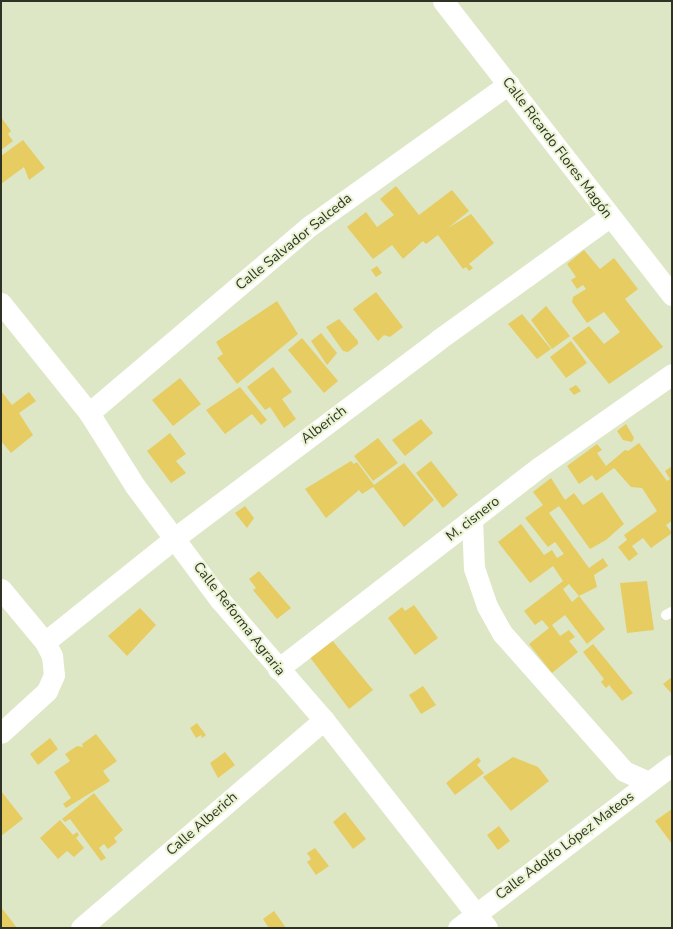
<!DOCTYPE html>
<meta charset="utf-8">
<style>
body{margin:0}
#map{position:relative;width:673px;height:929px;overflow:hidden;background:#dde7c6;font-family:"Nunito Sans",sans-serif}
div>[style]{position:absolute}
.building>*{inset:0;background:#e6cc61}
.service>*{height:10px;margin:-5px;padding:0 5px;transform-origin:5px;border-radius:5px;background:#fff}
.minor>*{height:21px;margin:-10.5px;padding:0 10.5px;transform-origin:10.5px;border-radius:10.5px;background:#fff}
span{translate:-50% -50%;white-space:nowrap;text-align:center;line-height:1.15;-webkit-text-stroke:4px #eaf4d2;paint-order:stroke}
.street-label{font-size:14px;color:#2f3326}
.frame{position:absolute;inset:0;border:2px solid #2f3326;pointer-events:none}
</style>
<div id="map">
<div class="building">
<i style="clip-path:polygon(1px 117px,11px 131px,8px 134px,13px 141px,1px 150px)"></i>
<i style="clip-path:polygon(23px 140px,45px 168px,29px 180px,24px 167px,1px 184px,1px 156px)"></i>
<i style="clip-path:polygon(396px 186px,419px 215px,452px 190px,469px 211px,448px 228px,471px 214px,494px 243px,469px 264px,473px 268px,469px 271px,466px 267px,463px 269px,438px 235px,426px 244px,423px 241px,403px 259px,392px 245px,373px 259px,347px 227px,366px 212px,377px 227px,394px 215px,380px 199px)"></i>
<i style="clip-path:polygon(584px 250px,600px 269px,614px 258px,638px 289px,625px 299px,663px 347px,609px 384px,572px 338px,589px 326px,604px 344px,620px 332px,604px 312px,587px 323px,572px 302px,573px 297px,586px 289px,583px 285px,577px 289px,571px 280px,576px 277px,567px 264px)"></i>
<i style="clip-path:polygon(377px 266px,382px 273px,376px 277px,371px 270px)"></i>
<i style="clip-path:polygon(376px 292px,403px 327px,390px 337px,384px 335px,378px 341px,353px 309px)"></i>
<i style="clip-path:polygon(277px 301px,298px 334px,237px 384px,217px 358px,223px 354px,216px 342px)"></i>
<i style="clip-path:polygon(546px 306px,570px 336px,552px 349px,531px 320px)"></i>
<i style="clip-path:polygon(522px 314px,551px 349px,537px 359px,508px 324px)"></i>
<i style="clip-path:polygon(339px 319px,358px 341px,358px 344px,348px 352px,343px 351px,326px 327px)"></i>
<i style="clip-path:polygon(321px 333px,337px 353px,327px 365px,311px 341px)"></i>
<i style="clip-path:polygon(302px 338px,338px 381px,324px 393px,288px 350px)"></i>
<i style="clip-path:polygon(571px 341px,587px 363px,566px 378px,550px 357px)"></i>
<i style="clip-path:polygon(273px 367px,292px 392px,282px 399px,296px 419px,284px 428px,270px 407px,265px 410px,247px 387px)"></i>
<i style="clip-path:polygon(180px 378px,201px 404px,173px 426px,152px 400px)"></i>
<i style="clip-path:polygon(576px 385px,581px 391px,574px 395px,569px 389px)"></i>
<i style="clip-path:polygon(240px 387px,267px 420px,261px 425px,252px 414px,225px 434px,206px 410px)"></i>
<i style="clip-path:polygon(1px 391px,12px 405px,29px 392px,36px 401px,19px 413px,33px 435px,11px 453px,1px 441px)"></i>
<i style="clip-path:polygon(421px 419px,433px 433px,405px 456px,392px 440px)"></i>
<i style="clip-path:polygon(626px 424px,634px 438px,632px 442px,623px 440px,617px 431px)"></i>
<i style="clip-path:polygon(170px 433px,186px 454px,176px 461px,186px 473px,171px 483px,147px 451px)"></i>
<i style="clip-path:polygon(378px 438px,398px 463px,373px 481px,354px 456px)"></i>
<i style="clip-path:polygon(639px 443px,667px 481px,670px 479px,665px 471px,672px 466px,672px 521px,666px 525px,672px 533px,651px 548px,643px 538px,632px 546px,638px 554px,629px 561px,618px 547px,627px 540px,624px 535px,657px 511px,642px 488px,631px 487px,614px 468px,596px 481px,592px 475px,579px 484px,567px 466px,597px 444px,602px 450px,597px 453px,606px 466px,625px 450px,628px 451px)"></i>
<i style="clip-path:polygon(351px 461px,354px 464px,357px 462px,374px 485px,404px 463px,434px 500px,404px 527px,373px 487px,362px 494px,359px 490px,326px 518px,305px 489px)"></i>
<i style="clip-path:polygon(431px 461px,458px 495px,443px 508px,416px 473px)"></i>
<i style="clip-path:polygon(551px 478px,565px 500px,574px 493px,583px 505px,602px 492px,624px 524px,606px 540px,590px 549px,559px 506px,549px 513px,589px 568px,603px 558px,608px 566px,594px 575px,597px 587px,579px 596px,569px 584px,563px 589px,572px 602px,579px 596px,605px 629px,587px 644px,565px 615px,552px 625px,560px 636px,569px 630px,575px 637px,569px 641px,578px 652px,552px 673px,529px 644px,549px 628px,542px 620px,535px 625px,524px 611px,563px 581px,553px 566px,530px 583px,498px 542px,521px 524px,544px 555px,552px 550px,557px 558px,564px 554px,555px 542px,548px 547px,525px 518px,543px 505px,533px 492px)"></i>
<i style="clip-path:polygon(245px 506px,254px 518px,247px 528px,235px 513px)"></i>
<i style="clip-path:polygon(259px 571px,291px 608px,277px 619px,253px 590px,256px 588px,249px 579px)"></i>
<i style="clip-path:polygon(647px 581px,654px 630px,627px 633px,620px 583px)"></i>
<i style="clip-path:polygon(414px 605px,438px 638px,415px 655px,388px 618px,402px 607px,405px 611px)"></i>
<i style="clip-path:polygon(140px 608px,156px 625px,127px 656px,108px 636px)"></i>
<i style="clip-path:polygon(331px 639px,373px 690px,349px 709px,309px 656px)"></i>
<i style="clip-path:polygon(593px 644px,633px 693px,622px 701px,609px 685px,606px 688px,601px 682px,604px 679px,583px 652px)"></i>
<i style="clip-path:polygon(672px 677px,672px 694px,663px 684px)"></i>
<i style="clip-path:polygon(423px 686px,436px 705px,421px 714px,409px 695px)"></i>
<i style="clip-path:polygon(197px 723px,206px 735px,202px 738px,201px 735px,196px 738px,190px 728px)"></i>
<i style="clip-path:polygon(96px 734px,117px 761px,103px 771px,110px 781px,66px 808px,63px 804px,71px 798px,54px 772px,70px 761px,65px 754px,77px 746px,83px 747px,82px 744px)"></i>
<i style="clip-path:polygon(50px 738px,58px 749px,38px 765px,30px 754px)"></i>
<i style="clip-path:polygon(225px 752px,235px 765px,218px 778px,210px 763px)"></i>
<i style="clip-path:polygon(478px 757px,481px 761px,477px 765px,484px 773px,455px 795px,446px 783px)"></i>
<i style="clip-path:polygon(513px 757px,538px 767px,549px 781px,511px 811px,483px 777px)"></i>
<i style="clip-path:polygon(1px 791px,23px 819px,1px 836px)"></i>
<i style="clip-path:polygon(94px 793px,123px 830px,114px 838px,117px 842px,108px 849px,104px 844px,99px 848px,106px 858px,101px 861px,70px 819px,65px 822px,62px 819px)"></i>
<i style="clip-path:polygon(672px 809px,672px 844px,655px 821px)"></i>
<i style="clip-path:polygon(345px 812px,366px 839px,353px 849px,333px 822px)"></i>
<i style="clip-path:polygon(60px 820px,73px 835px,77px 832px,79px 835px,76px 838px,84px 848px,74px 857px,67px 851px,58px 859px,40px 838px)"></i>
<i style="clip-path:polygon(499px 826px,510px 841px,498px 850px,487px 835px)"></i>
<i style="clip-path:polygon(315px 848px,329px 866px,316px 875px,307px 862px,311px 859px,307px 853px)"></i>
<i style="clip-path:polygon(1px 907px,17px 928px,1px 928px)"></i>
<i style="clip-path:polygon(274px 911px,286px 928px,269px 928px,263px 919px)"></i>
</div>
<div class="service">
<i style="left:666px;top:615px;width:7px;rotate:-27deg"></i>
</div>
<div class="minor">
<i style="left:443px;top:1px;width:373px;rotate:52.1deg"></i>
<i style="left:1px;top:303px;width:141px;rotate:51.3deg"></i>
<i style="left:89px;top:413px;width:86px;rotate:57.8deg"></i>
<i style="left:135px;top:486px;width:142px;rotate:53.3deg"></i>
<i style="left:220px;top:600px;width:159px;rotate:49.1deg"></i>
<i style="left:324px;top:720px;width:264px;rotate:51.9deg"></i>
<i style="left:89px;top:413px;width:291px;rotate:-40.3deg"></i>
<i style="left:311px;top:225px;width:243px;rotate:-35.5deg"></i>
<i style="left:472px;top:519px;width:49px;rotate:87.7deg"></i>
<i style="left:474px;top:568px;width:40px;rotate:71.1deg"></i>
<i style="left:487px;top:606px;width:31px;rotate:61deg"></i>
<i style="left:502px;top:633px;width:184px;rotate:48.5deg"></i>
<i style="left:624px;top:771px;width:27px;rotate:24deg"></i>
<i style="left:1px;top:589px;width:69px;rotate:50.3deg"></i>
<i style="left:45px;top:642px;width:16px;rotate:63deg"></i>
<i style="left:52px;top:656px;width:19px;rotate:84deg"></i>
<i style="left:54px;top:675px;width:17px;rotate:114deg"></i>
<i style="left:47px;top:691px;width:62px;rotate:137.6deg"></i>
<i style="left:45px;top:642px;width:168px;rotate:-38.7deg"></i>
<i style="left:176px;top:537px;width:328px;rotate:-36.9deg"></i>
<i style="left:438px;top:340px;width:211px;rotate:-35.7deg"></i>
<i style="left:278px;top:669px;width:329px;rotate:-37.7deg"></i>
<i style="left:538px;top:468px;width:164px;rotate:-35deg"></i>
<i style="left:81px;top:928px;width:320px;rotate:-40.6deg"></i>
<i style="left:458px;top:928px;width:269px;rotate:-37.3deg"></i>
</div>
<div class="street-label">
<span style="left:557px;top:148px;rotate:53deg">Calle Ricardo Flores Magón</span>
<span style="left:294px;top:242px;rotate:-39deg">Calle Salvador Salceda</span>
<span style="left:324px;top:425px;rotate:-37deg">Alberich</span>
<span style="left:473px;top:519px;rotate:-38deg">M. cisnero</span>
<span style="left:239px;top:619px;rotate:52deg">Calle Reforma Agraria</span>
<span style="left:202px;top:824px;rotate:-41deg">Calle Alberich</span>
<span style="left:565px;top:846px;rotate:-37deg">Calle Adolfo López Mateos</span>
</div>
<div class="frame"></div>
</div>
